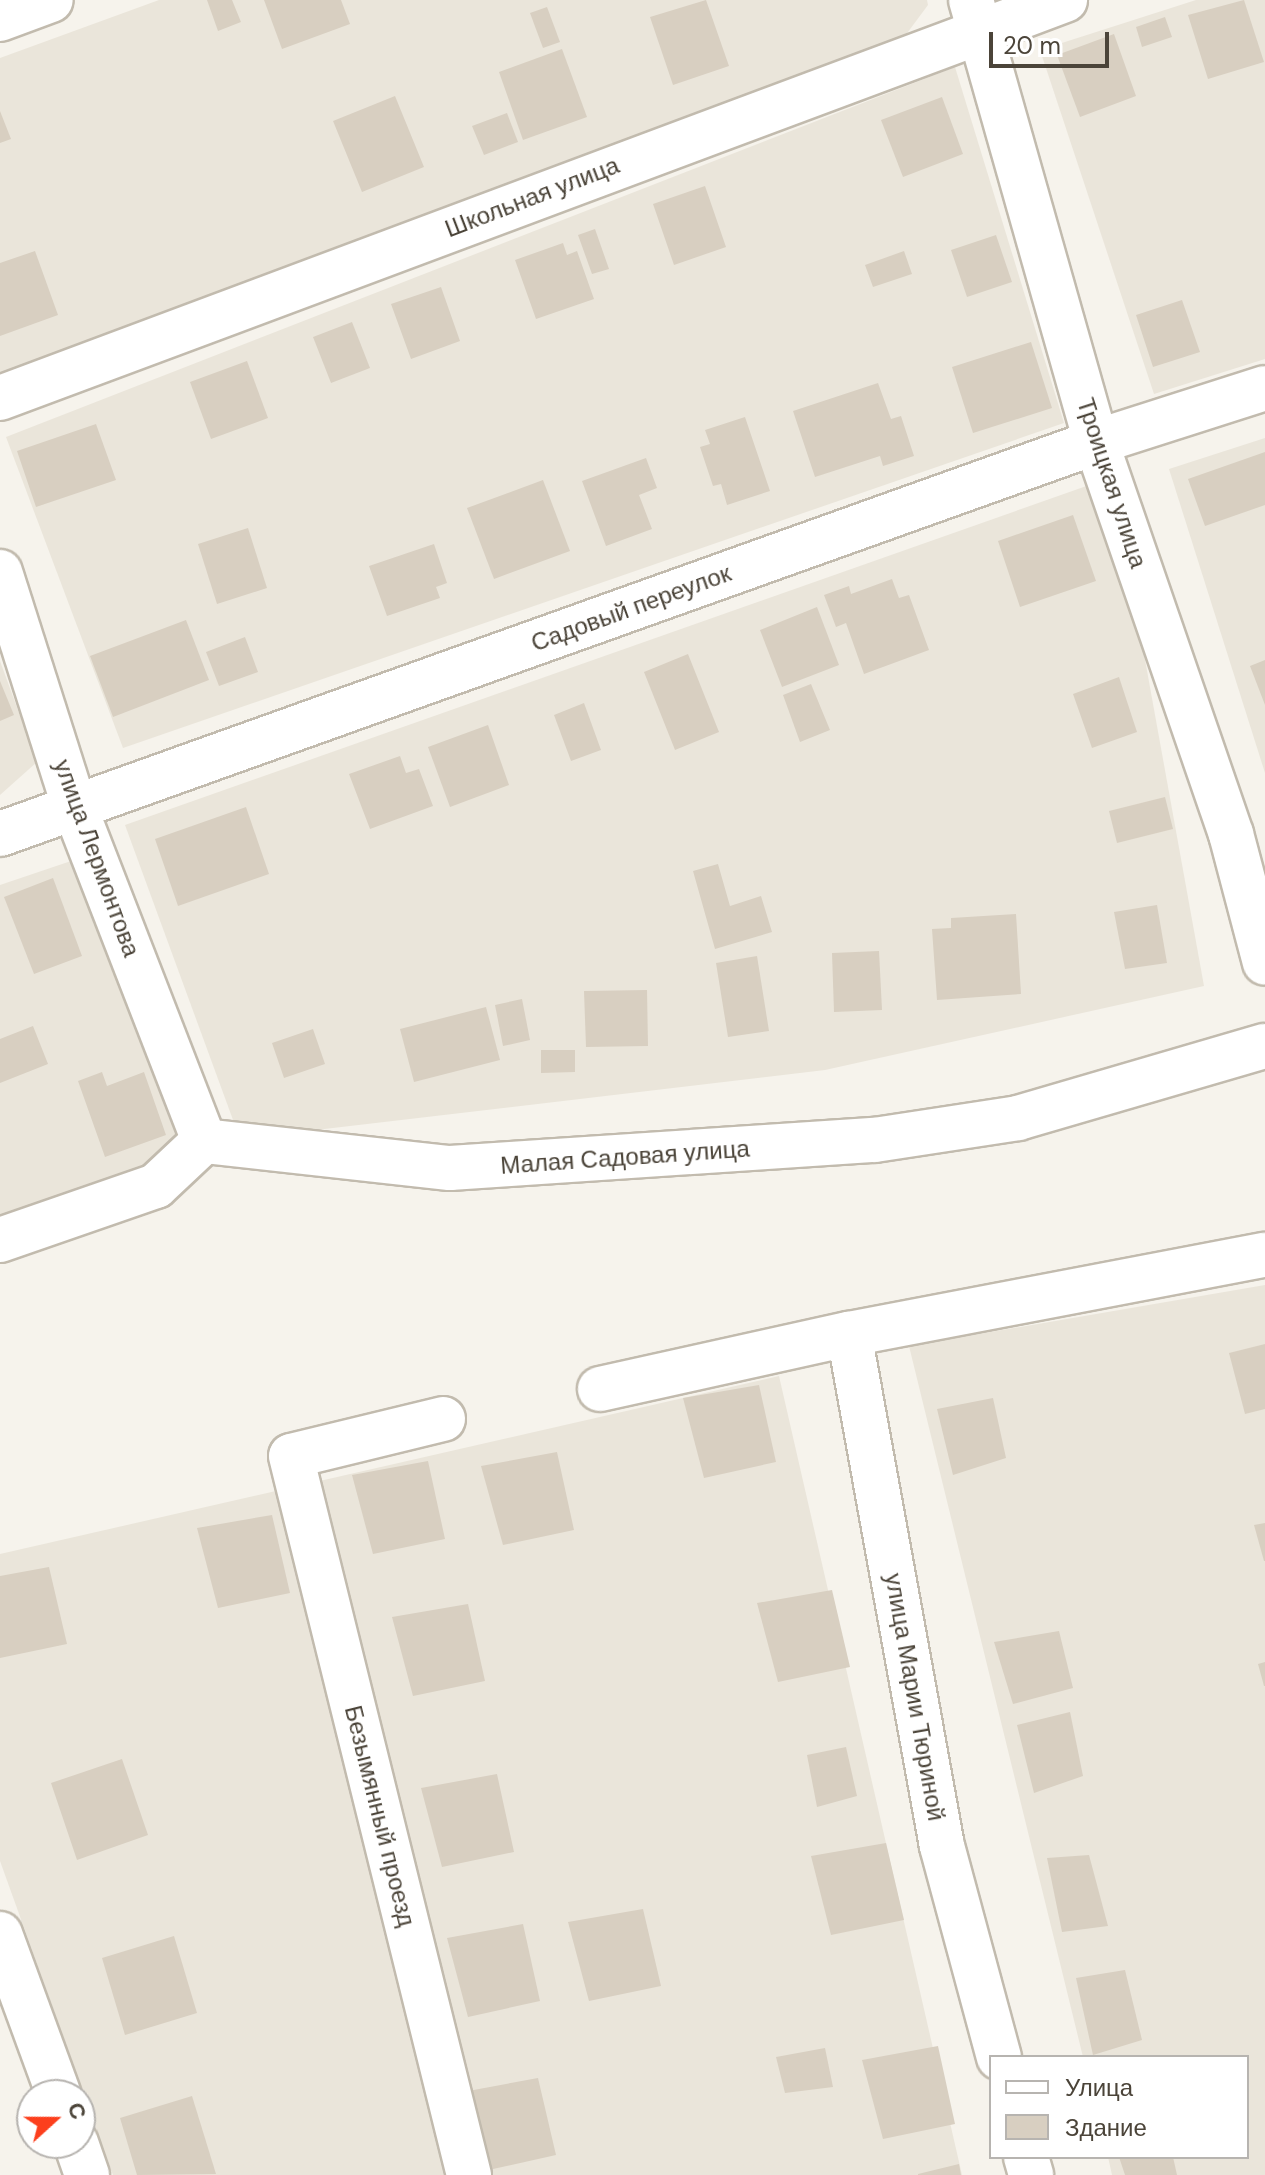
<!DOCTYPE html>
<meta charset="utf-8">
<style>
body{margin:0}
#map{position:relative;width:1265px;height:2175px;overflow:hidden;background:#f6f3ec;font-family:"DM Sans",sans-serif}
div>[style]{position:absolute}
.residential>*{inset:0;background:#eae5da}
.building>*{inset:0;background:#d8cfc1}
.roads{filter:drop-shadow(2px 0 #c2bbae) drop-shadow(-2px 0 #c2bbae) drop-shadow(0 2px #c2bbae) drop-shadow(0 -2px #c2bbae)}
.minor>*{height:44px;margin:-22px;padding:0 22px;transform-origin:22px;border-radius:22px;background:#fff}
span{translate:-50% -50%;white-space:nowrap;text-align:center;line-height:1.15;-webkit-text-stroke:6px #fff;paint-order:stroke}
.street-label{font-size:24px;color:#4b4439}
.legend{position:absolute;left:989px;top:2055px;width:260px;height:104px;box-sizing:border-box;background:#fff;border:2px solid #b7b4b0;margin:0;padding:10px 14px;list-style:none;font-size:24px;color:#4b4439}
.legend li{display:flex;align-items:center;gap:16px;height:40px}
.legend b{width:40px;border:2px solid #b7b4b0}
.north{position:absolute;left:16px;top:2079px;width:80px;height:80px;box-sizing:border-box;background:#fff;border:2px solid #b7b4b0;border-radius:50%;rotate:69deg;font-size:22px;font-weight:700;line-height:32px;text-align:center;color:#4b4439}
.north::after{content:'';display:block;margin:auto;width:28px;height:36px;background:#fc3f1d;clip-path:polygon(50% 0,100% 100%,50% 72%,0 100%)}
.scale{position:absolute;left:989px;top:32px;width:120px;height:36px;box-sizing:border-box;border:4px solid #4b4439;border-top:0;padding-left:10px;font-size:24px;line-height:28px;white-space:nowrap;color:#4b4439;-webkit-text-stroke:6px #fff;paint-order:stroke}
</style>
<div id="map">
<div class="residential">
<i style="clip-path:polygon(159px 0,927px 0,928px 5px,902px 40px,0 377px,0 58px)"></i>
<i style="clip-path:polygon(1196px 0,1265px 0,1265px 359px,1154px 394px,1040px 50px)"></i>
<i style="clip-path:polygon(955px 67px,1064px 423px,123px 748px,6px 437px)"></i>
<i style="clip-path:polygon(1265px 438px,1265px 773px,1169px 469px)"></i>
<i style="clip-path:polygon(1112px 477px,1204px 986px,825px 1070px,240px 1139px,125px 825px)"></i>
<i style="clip-path:polygon(0 661px,37px 762px,0 795px)"></i>
<i style="clip-path:polygon(74px 860px,184px 1154px,0 1226px,0 885px)"></i>
<i style="clip-path:polygon(1265px 1285px,1265px 2175px,1112px 2175px,1108px 2157px,1247px 2157px,1247px 2057px,1083px 2057px,909px 1346px)"></i>
<i style="clip-path:polygon(779px 1376px,962px 2175px,113px 2175px,0 1861px,0 1554px)"></i>
</div>
<div class="building">
<i style="clip-path:polygon(207px 0,232px 0,241px 22px,218px 31px)"></i>
<i style="clip-path:polygon(264px 0,341px 0,350px 24px,282px 49px)"></i>
<i style="clip-path:polygon(706px 0,729px 66px,673px 85px,650px 17px)"></i>
<i style="clip-path:polygon(1244px 0,1264px 62px,1208px 79px,1188px 15px)"></i>
<i style="clip-path:polygon(547px 7px,560px 42px,543px 48px,530px 13px)"></i>
<i style="clip-path:polygon(1165px 17px,1172px 37px,1142px 47px,1136px 27px)"></i>
<i style="clip-path:polygon(1114px 34px,1136px 96px,1080px 117px,1057px 55px)"></i>
<i style="clip-path:polygon(562px 49px,587px 117px,523px 140px,499px 72px)"></i>
<i style="clip-path:polygon(395px 96px,424px 167px,362px 192px,333px 121px)"></i>
<i style="clip-path:polygon(942px 97px,963px 154px,903px 177px,881px 120px)"></i>
<i style="clip-path:polygon(0 111px,11px 139px,0 143px)"></i>
<i style="clip-path:polygon(507px 113px,518px 142px,484px 155px,472px 126px)"></i>
<i style="clip-path:polygon(705px 186px,726px 247px,674px 265px,653px 204px)"></i>
<i style="clip-path:polygon(595px 229px,609px 269px,592px 274px,578px 235px)"></i>
<i style="clip-path:polygon(996px 235px,1012px 282px,967px 297px,951px 250px)"></i>
<i style="clip-path:polygon(563px 243px,567px 255px,577px 251px,594px 299px,536px 319px,515px 260px)"></i>
<i style="clip-path:polygon(35px 251px,58px 315px,0 336px,0 263px)"></i>
<i style="clip-path:polygon(904px 251px,912px 274px,873px 287px,865px 265px)"></i>
<i style="clip-path:polygon(441px 287px,460px 341px,411px 359px,391px 304px)"></i>
<i style="clip-path:polygon(1182px 300px,1200px 352px,1153px 367px,1136px 315px)"></i>
<i style="clip-path:polygon(352px 322px,370px 368px,331px 383px,313px 337px)"></i>
<i style="clip-path:polygon(1031px 342px,1052px 408px,973px 433px,952px 367px)"></i>
<i style="clip-path:polygon(247px 361px,268px 418px,211px 439px,190px 382px)"></i>
<i style="clip-path:polygon(878px 383px,891px 419px,901px 416px,914px 456px,883px 466px,880px 456px,815px 477px,793px 411px)"></i>
<i style="clip-path:polygon(745px 417px,770px 491px,727px 505px,721px 484px,713px 486px,700px 447px,710px 444px,705px 430px)"></i>
<i style="clip-path:polygon(96px 424px,116px 480px,36px 507px,17px 451px)"></i>
<i style="clip-path:polygon(1265px 452px,1265px 505px,1205px 526px,1188px 479px)"></i>
<i style="clip-path:polygon(646px 458px,657px 488px,639px 495px,652px 529px,606px 546px,582px 481px)"></i>
<i style="clip-path:polygon(543px 480px,570px 551px,494px 579px,467px 508px)"></i>
<i style="clip-path:polygon(1073px 515px,1096px 581px,1020px 607px,998px 541px)"></i>
<i style="clip-path:polygon(248px 528px,267px 588px,217px 604px,198px 544px)"></i>
<i style="clip-path:polygon(434px 544px,447px 583px,436px 587px,440px 598px,387px 616px,369px 566px)"></i>
<i style="clip-path:polygon(892px 579px,899px 598px,909px 595px,929px 650px,864px 674px,846px 623px,836px 627px,824px 595px,849px 586px,851px 594px)"></i>
<i style="clip-path:polygon(817px 607px,839px 665px,782px 687px,760px 630px)"></i>
<i style="clip-path:polygon(186px 620px,209px 680px,113px 717px,90px 656px)"></i>
<i style="clip-path:polygon(245px 637px,258px 672px,219px 686px,206px 652px)"></i>
<i style="clip-path:polygon(688px 654px,719px 732px,675px 750px,644px 672px)"></i>
<i style="clip-path:polygon(1265px 660px,1265px 705px,1250px 666px)"></i>
<i style="clip-path:polygon(1119px 677px,1137px 732px,1092px 748px,1073px 694px)"></i>
<i style="clip-path:polygon(0 681px,14px 715px,0 721px)"></i>
<i style="clip-path:polygon(811px 684px,830px 730px,800px 742px,783px 695px)"></i>
<i style="clip-path:polygon(584px 703px,601px 750px,571px 761px,554px 715px)"></i>
<i style="clip-path:polygon(488px 725px,509px 785px,450px 807px,428px 747px)"></i>
<i style="clip-path:polygon(400px 756px,406px 773px,419px 769px,433px 806px,370px 829px,349px 774px)"></i>
<i style="clip-path:polygon(1165px 797px,1173px 829px,1117px 843px,1109px 811px)"></i>
<i style="clip-path:polygon(246px 807px,269px 874px,178px 906px,155px 839px)"></i>
<i style="clip-path:polygon(718px 864px,730px 906px,761px 896px,772px 932px,715px 949px,693px 871px)"></i>
<i style="clip-path:polygon(53px 878px,82px 956px,34px 974px,4px 897px)"></i>
<i style="clip-path:polygon(1157px 905px,1167px 963px,1125px 969px,1114px 912px)"></i>
<i style="clip-path:polygon(1016px 914px,1021px 994px,937px 1000px,932px 929px,951px 928px,951px 918px)"></i>
<i style="clip-path:polygon(879px 951px,882px 1010px,834px 1012px,832px 953px)"></i>
<i style="clip-path:polygon(757px 956px,769px 1031px,728px 1037px,716px 963px)"></i>
<i style="clip-path:polygon(647px 990px,648px 1046px,586px 1047px,584px 991px)"></i>
<i style="clip-path:polygon(522px 999px,530px 1040px,503px 1046px,495px 1005px)"></i>
<i style="clip-path:polygon(486px 1007px,500px 1060px,414px 1082px,400px 1029px)"></i>
<i style="clip-path:polygon(33px 1026px,48px 1064px,0 1083px,0 1039px)"></i>
<i style="clip-path:polygon(313px 1029px,325px 1064px,284px 1078px,272px 1043px)"></i>
<i style="clip-path:polygon(541px 1050px,575px 1050px,575px 1072px,541px 1073px)"></i>
<i style="clip-path:polygon(102px 1072px,107px 1086px,144px 1072px,166px 1135px,105px 1157px,78px 1081px)"></i>
<i style="clip-path:polygon(1265px 1344px,1265px 1409px,1245px 1414px,1229px 1353px)"></i>
<i style="clip-path:polygon(759px 1385px,776px 1462px,704px 1478px,683px 1398px)"></i>
<i style="clip-path:polygon(993px 1398px,1006px 1458px,953px 1475px,937px 1409px)"></i>
<i style="clip-path:polygon(557px 1452px,574px 1530px,503px 1545px,481px 1466px)"></i>
<i style="clip-path:polygon(428px 1461px,445px 1539px,373px 1554px,352px 1475px)"></i>
<i style="clip-path:polygon(272px 1515px,290px 1593px,218px 1608px,197px 1528px)"></i>
<i style="clip-path:polygon(1265px 1523px,1265px 1561px,1264px 1561px,1254px 1525px)"></i>
<i style="clip-path:polygon(49px 1567px,67px 1644px,0 1658px,0 1576px)"></i>
<i style="clip-path:polygon(832px 1590px,850px 1667px,778px 1682px,757px 1603px)"></i>
<i style="clip-path:polygon(468px 1604px,485px 1681px,413px 1696px,392px 1617px)"></i>
<i style="clip-path:polygon(1059px 1631px,1073px 1688px,1013px 1704px,994px 1642px)"></i>
<i style="clip-path:polygon(1265px 1662px,1265px 1686px,1264px 1686px,1258px 1664px)"></i>
<i style="clip-path:polygon(1070px 1712px,1083px 1776px,1034px 1793px,1017px 1725px)"></i>
<i style="clip-path:polygon(846px 1747px,857px 1796px,817px 1807px,807px 1755px)"></i>
<i style="clip-path:polygon(122px 1759px,148px 1835px,77px 1860px,51px 1783px)"></i>
<i style="clip-path:polygon(497px 1774px,514px 1852px,442px 1867px,421px 1788px)"></i>
<i style="clip-path:polygon(886px 1843px,904px 1920px,831px 1935px,811px 1856px)"></i>
<i style="clip-path:polygon(1089px 1855px,1108px 1926px,1062px 1932px,1047px 1858px)"></i>
<i style="clip-path:polygon(643px 1909px,661px 1986px,589px 2001px,568px 1922px)"></i>
<i style="clip-path:polygon(523px 1924px,540px 2001px,468px 2017px,447px 1938px)"></i>
<i style="clip-path:polygon(174px 1936px,197px 2013px,125px 2035px,102px 1958px)"></i>
<i style="clip-path:polygon(1125px 1970px,1142px 2040px,1093px 2055px,1076px 1978px)"></i>
<i style="clip-path:polygon(938px 2046px,955px 2124px,883px 2139px,862px 2060px)"></i>
<i style="clip-path:polygon(825px 2048px,833px 2087px,785px 2093px,776px 2057px)"></i>
<i style="clip-path:polygon(538px 2078px,556px 2155px,484px 2171px,463px 2092px)"></i>
<i style="clip-path:polygon(192px 2096px,216px 2174px,137px 2175px,120px 2118px)"></i>
<i style="clip-path:polygon(1119px 2157px,1173px 2157px,1177px 2175px,1125px 2175px)"></i>
<i style="clip-path:polygon(959px 2164px,961px 2175px,918px 2175px,918px 2174px)"></i>
</div>
<div class="roads">
<div class="minor">
<i style="left:971px;top:0;width:459px;rotate:74.2deg"></i>
<i style="left:1096px;top:442px;width:415px;rotate:71deg"></i>
<i style="left:1231px;top:834px;width:133px;rotate:75.2deg"></i>
<i style="left:0;top:19px;width:54px;rotate:-20.4deg"></i>
<i style="left:0;top:398px;width:1137px;rotate:-20.49deg"></i>
<i style="left:0;top:572px;width:248px;rotate:72.4deg"></i>
<i style="left:75px;top:808px;width:357px;rotate:68.8deg"></i>
<i style="left:0;top:834px;width:1164px;rotate:-19.68deg"></i>
<i style="left:1096px;top:442px;width:177px;rotate:-17.7deg"></i>
<i style="left:0;top:1240px;width:165px;rotate:-19.1deg"></i>
<i style="left:156px;top:1186px;width:66px;rotate:-43.2deg"></i>
<i style="left:204px;top:1141px;width:247px;rotate:6.3deg"></i>
<i style="left:450px;top:1168px;width:426px;rotate:-3.8deg"></i>
<i style="left:875px;top:1140px;width:145px;rotate:-8.7deg"></i>
<i style="left:1018px;top:1118px;width:257px;rotate:-16.3deg"></i>
<i style="left:849px;top:1334px;width:520px;rotate:79.71deg"></i>
<i style="left:942px;top:1846px;width:219px;rotate:74.9deg"></i>
<i style="left:600px;top:1389px;width:255px;rotate:-12.5deg"></i>
<i style="left:849px;top:1334px;width:423px;rotate:-10.8deg"></i>
<i style="left:443px;top:1419px;width:156px;rotate:166.3deg"></i>
<i style="left:291px;top:1456px;width:741px;rotate:76.1deg"></i>
<i style="left:0;top:1934px;width:171px;rotate:69.9deg"></i>
<i style="left:76px;top:2143px;width:34px;rotate:71deg"></i>
<i style="left:1026px;top:2157px;width:19px;rotate:74deg"></i>
</div>
</div>
<div class="street-label">
<span style="left:532px;top:197px;rotate:-21deg">Школьная улица</span>
<span style="left:1112px;top:483px;rotate:72deg">Троицкая улица</span>
<span style="left:631px;top:608px;rotate:-20deg">Садовый переулок</span>
<span style="left:97px;top:858px;rotate:70deg">улица Лермонтова</span>
<span style="left:625px;top:1157px;rotate:-4deg">Малая Садовая улица</span>
<span style="left:915px;top:1697px;rotate:80deg">улица Марии Тюриной</span>
<span style="left:380px;top:1816px;rotate:76deg">Безымянный проезд</span>
</div>
<ul class="legend">
<li><b style="height:10px;background:#fff"></b>Улица</li>
<li><b style="height:22px;background:#d8cfc1"></b>Здание</li>
</ul>
<div class="north">С</div>
<div class="scale">20 m</div>
</div>
